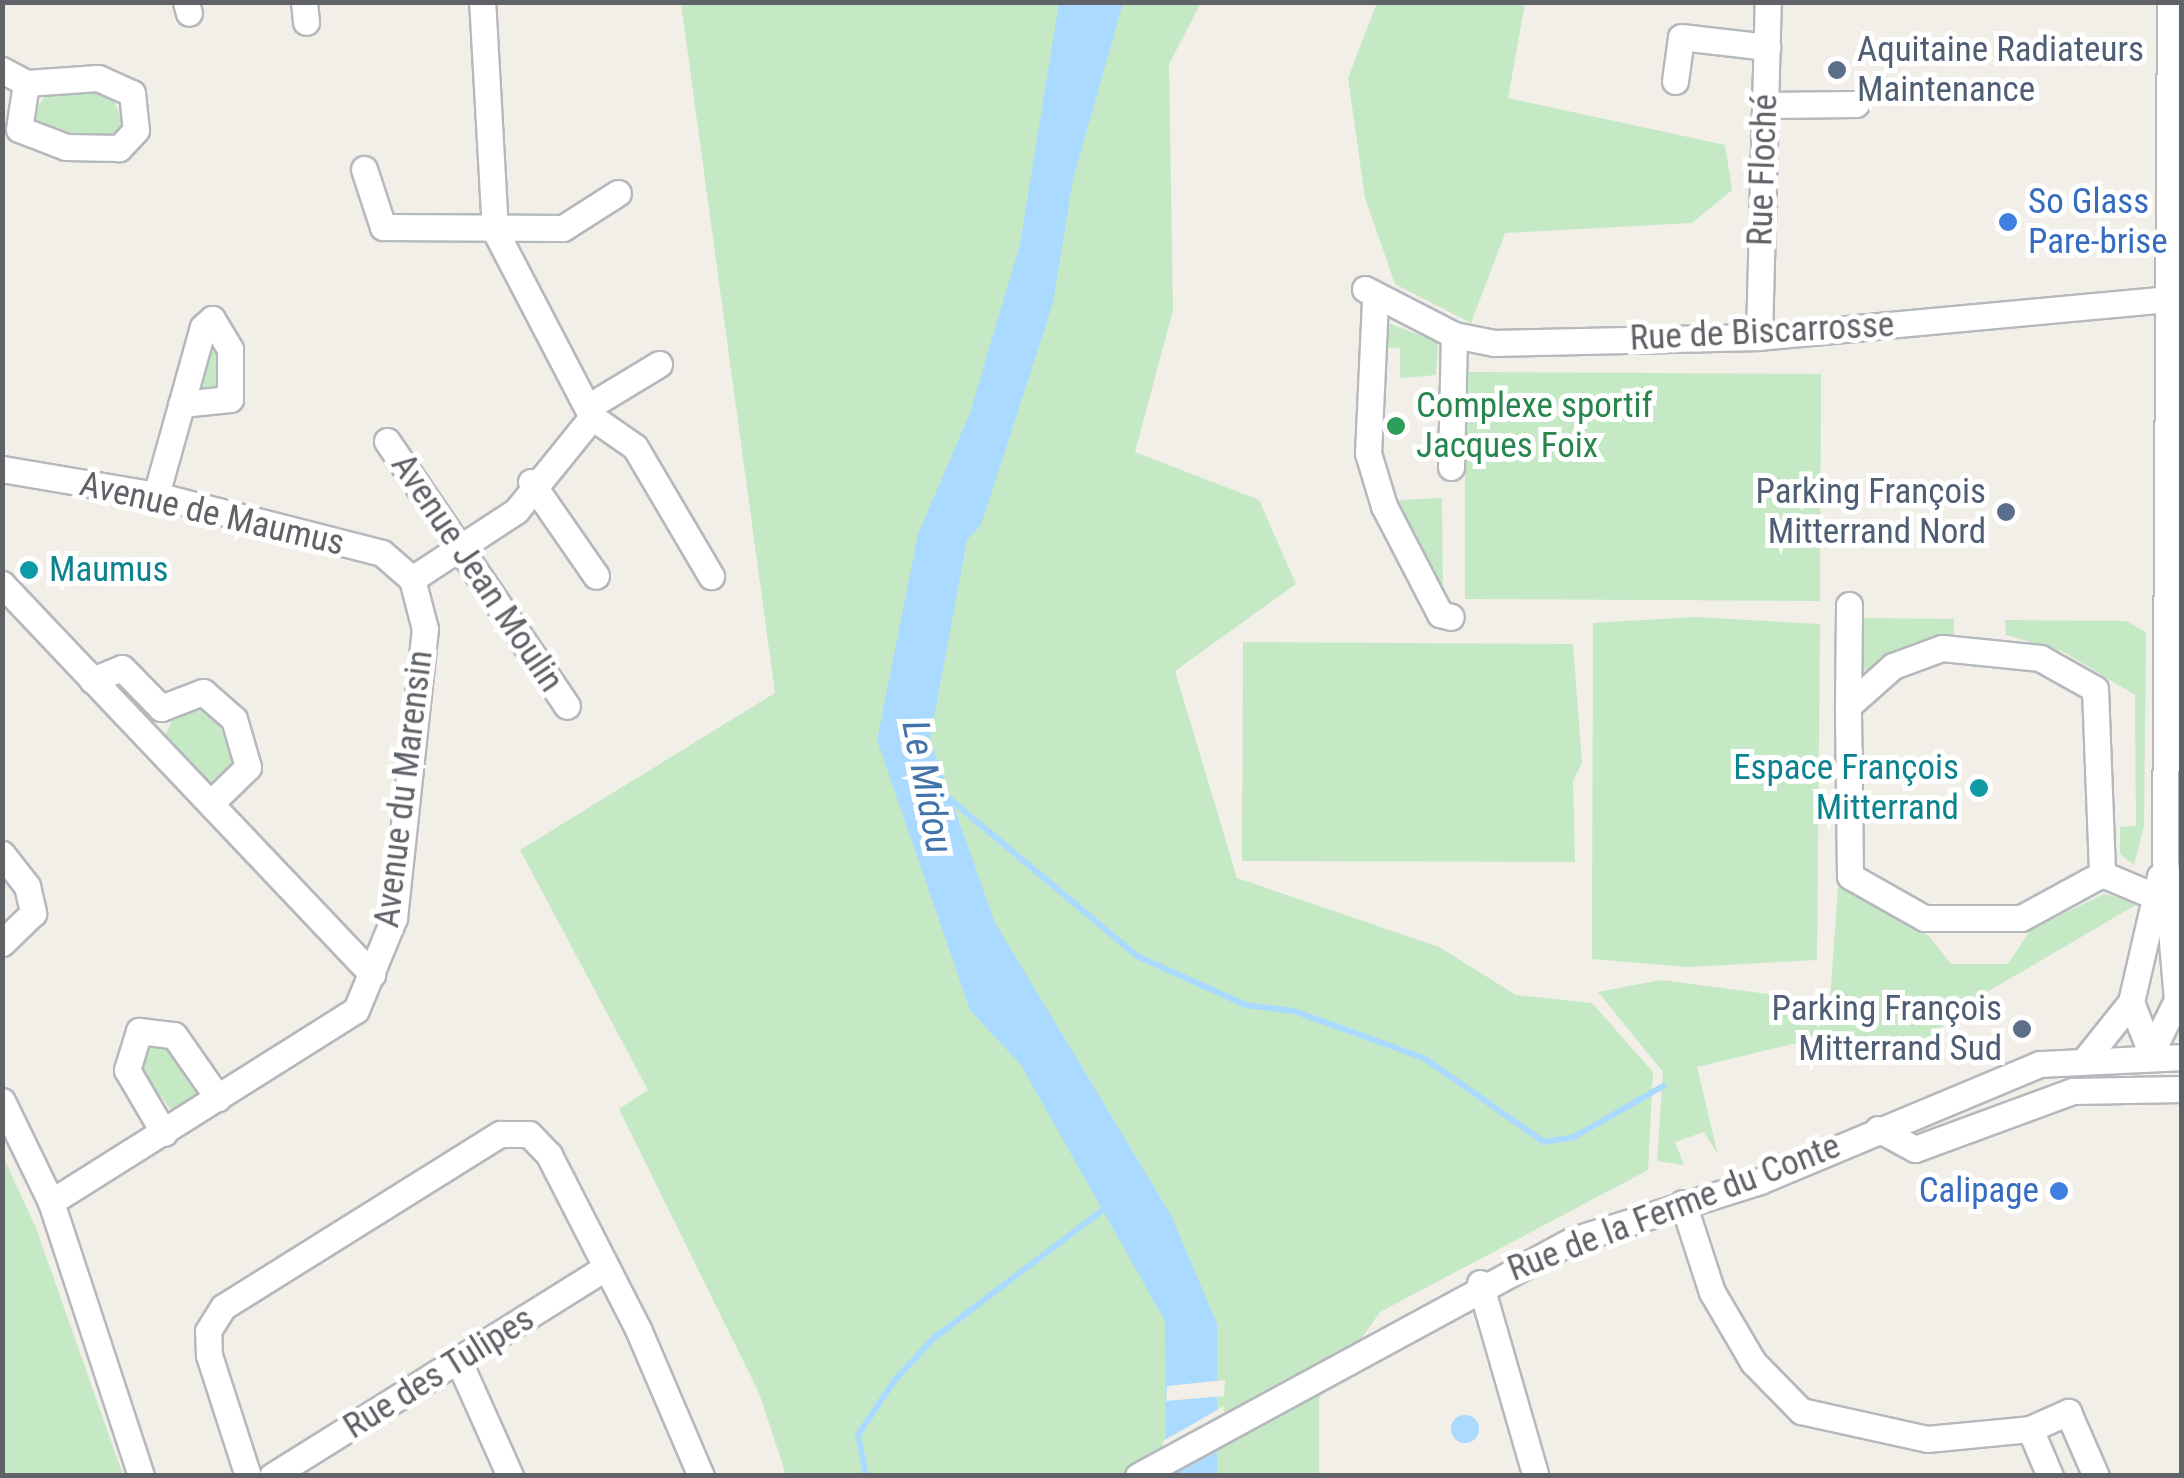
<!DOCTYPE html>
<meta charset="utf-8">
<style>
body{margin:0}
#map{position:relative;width:2184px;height:1478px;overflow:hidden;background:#f1efe8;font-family:"Roboto Condensed",sans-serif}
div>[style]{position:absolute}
.green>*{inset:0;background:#c5e8c5}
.water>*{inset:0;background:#aadaff}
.round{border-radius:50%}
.pier>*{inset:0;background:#f1efe8}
.stream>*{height:6px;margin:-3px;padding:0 3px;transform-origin:3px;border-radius:3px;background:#aadaff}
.roads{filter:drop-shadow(2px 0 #b5b8bc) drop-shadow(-2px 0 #b5b8bc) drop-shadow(0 2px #b5b8bc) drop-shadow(0 -2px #b5b8bc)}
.minor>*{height:25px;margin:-12.5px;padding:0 12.5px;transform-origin:12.5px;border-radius:12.5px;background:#fff}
.dots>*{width:28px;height:28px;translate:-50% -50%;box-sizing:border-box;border:5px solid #fff;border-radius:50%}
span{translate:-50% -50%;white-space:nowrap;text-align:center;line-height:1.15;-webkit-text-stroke:10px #fff;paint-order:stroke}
.service-label{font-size:35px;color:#4e5e75}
.left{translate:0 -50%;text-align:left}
.right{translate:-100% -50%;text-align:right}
.street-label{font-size:35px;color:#5f6368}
.shop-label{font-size:35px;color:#366cbe}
.leisure-label{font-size:35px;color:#27864d}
.culture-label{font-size:35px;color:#0d838f}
.water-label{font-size:38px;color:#4174aa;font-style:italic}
.frame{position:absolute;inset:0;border:5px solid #5f6368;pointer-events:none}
</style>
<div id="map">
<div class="green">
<i style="clip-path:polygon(681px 3px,1201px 3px,1169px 64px,1173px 310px,1135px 452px,1259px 500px,1296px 584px,1175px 671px,1237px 878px,1439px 947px,1516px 995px,1592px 1003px,1653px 1072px,1648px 1170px,1380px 1312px,1319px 1398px,1319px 1475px,786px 1475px,759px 1393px,619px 1109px,648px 1090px,520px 850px,775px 693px)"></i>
<i style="clip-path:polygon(1377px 3px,1525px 3px,1508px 98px,1725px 145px,1732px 190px,1692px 223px,1505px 233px,1471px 323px,1395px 284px,1365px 198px,1348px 78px)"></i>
<i style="clip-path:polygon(49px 90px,111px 95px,125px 125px,113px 137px,48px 133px,31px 117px)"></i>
<i style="clip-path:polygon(1388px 323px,1438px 342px,1436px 375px,1400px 378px,1400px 348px,1379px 347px,1379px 328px)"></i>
<i style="clip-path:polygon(210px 331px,225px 367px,219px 393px,197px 389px)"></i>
<i style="clip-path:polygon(1465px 372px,1821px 374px,1820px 601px,1465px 599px)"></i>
<i style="clip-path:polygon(1442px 498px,1443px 600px,1398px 500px)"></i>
<i style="clip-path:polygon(1695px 617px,1820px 624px,1817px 960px,1688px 967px,1592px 959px,1593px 623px)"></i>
<i style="clip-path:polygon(1857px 618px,1954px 619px,1954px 635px,1857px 673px)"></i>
<i style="clip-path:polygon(2005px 620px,2126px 621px,2146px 632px,2144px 826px,2134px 865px,2120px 854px,2120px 827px,2136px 826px,2135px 695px,2062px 651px,2006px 635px)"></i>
<i style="clip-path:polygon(1243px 642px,1573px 644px,1582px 763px,1573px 781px,1575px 862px,1242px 861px)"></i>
<i style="clip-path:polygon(194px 707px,217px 720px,234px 759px,222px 779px,209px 783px,165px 736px,174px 716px)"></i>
<i style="clip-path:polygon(1838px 886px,1929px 936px,1951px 964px,2008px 964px,2031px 929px,2104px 894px,2139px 903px,1958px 1009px,1919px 1053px,1846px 1050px,1838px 1033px,1697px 1067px,1718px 1155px,1704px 1132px,1675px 1142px,1684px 1165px,1657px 1161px,1663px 1072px,1598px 992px,1661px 980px,1830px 1002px)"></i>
<i style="clip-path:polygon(166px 1042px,200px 1093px,174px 1113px,139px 1070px,143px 1045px)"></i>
<i style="clip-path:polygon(2px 1154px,36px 1228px,123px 1475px,3px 1475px)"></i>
</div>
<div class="water">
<i style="clip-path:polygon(1059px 3px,1123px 3px,1073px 179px,1053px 303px,981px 525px,967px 540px,930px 739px,995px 923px,1171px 1215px,1217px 1324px,1217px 1475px,1166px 1475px,1165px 1321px,1021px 1065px,970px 1010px,877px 740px,918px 534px,970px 413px,1020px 244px)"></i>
<i class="round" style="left:1451px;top:1415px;width:28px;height:28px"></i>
</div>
<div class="pier">
<i style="clip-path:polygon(1225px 1380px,1224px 1396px,1166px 1401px,1167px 1386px)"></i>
<i style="clip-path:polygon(1224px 1406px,1223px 1445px,1161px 1476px,1163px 1441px)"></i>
</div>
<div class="stream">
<i style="left:944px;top:794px;width:252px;rotate:40deg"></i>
<i style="left:1137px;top:956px;width:120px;rotate:24.2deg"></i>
<i style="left:1246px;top:1005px;width:48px;rotate:7.1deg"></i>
<i style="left:1294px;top:1011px;width:138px;rotate:19.9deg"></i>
<i style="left:1424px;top:1058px;width:146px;rotate:35deg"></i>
<i style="left:1544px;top:1142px;width:30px;rotate:-9deg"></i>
<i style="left:1574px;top:1137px;width:103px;rotate:-29.8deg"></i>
<i style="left:866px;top:1476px;width:42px;rotate:-101deg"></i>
<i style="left:858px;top:1435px;width:65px;rotate:-56.3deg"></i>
<i style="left:894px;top:1381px;width:59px;rotate:-47.1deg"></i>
<i style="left:934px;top:1338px;width:218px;rotate:-37.2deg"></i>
</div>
<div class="roads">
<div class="minor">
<i style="left:186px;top:2px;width:11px;rotate:75deg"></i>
<i style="left:304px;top:2px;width:20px;rotate:84deg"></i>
<i style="left:2px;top:70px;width:27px;rotate:28deg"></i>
<i style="left:26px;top:83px;width:72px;rotate:-4deg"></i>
<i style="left:98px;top:78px;width:37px;rotate:24deg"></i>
<i style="left:132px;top:93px;width:37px;rotate:84deg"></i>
<i style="left:136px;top:130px;width:25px;rotate:133deg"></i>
<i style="left:119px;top:148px;width:53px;rotate:-178.9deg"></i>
<i style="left:66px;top:147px;width:50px;rotate:-159deg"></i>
<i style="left:19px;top:129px;width:47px;rotate:-81.3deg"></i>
<i style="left:1675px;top:81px;width:44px;rotate:-82.2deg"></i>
<i style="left:1681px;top:37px;width:87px;rotate:6.6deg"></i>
<i style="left:1765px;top:105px;width:91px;rotate:-0.6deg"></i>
<i style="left:364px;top:169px;width:61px;rotate:71.9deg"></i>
<i style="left:383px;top:227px;width:180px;rotate:0.3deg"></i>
<i style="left:563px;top:228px;width:65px;rotate:-32.5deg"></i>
<i style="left:1365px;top:289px;width:100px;rotate:27.3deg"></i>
<i style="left:1454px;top:335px;width:41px;rotate:11.3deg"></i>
<i style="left:1494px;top:343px;width:265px;rotate:-1.3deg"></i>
<i style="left:1759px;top:337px;width:414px;rotate:-5.3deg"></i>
<i style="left:1375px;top:300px;width:153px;rotate:92.6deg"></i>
<i style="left:1368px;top:453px;width:55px;rotate:73.2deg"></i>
<i style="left:1384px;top:506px;width:122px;rotate:62.6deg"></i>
<i style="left:1440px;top:614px;width:11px;rotate:15deg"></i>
<i style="left:1759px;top:337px;width:335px;rotate:-88.5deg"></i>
<i style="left:588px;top:407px;width:83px;rotate:-31.2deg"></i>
<i style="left:592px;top:417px;width:52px;rotate:34.9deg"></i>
<i style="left:635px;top:447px;width:150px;rotate:59.5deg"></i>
<i style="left:387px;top:441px;width:320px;rotate:55.8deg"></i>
<i style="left:1451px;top:467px;width:132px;rotate:-88.7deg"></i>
<i style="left:2px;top:469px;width:156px;rotate:9.6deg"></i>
<i style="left:156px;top:495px;width:233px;rotate:14.4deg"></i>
<i style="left:382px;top:553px;width:40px;rotate:41deg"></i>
<i style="left:531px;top:482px;width:114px;rotate:55.3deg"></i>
<i style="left:156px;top:495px;width:174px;rotate:-74.4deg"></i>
<i style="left:203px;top:327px;width:12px;rotate:-42deg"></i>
<i style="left:212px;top:319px;width:35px;rotate:59deg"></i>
<i style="left:230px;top:349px;width:50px;rotate:90deg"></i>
<i style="left:230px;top:399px;width:49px;rotate:174.2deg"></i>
<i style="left:412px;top:579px;width:124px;rotate:-33.2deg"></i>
<i style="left:516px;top:511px;width:121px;rotate:-51deg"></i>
<i style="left:592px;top:417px;width:210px;rotate:-117.5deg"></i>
<i style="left:495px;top:231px;width:229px;rotate:-93.2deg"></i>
<i style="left:2px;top:584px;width:538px;rotate:46.51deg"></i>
<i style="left:92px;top:680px;width:32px;rotate:-22deg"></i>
<i style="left:122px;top:668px;width:56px;rotate:45.7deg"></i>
<i style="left:161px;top:708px;width:45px;rotate:-20.9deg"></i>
<i style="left:203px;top:692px;width:41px;rotate:41.1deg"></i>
<i style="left:234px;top:719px;width:50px;rotate:73.7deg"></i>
<i style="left:248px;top:767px;width:52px;rotate:135.8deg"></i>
<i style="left:1848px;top:706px;width:60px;rotate:-41.6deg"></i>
<i style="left:1893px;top:666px;width:52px;rotate:-20.2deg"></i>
<i style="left:1942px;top:648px;width:99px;rotate:5.8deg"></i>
<i style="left:2040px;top:658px;width:63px;rotate:29.4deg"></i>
<i style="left:2095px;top:689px;width:185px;rotate:87.8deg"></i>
<i style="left:2102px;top:874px;width:92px;rotate:151.5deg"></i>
<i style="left:2021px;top:918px;width:97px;rotate:180deg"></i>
<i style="left:1924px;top:918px;width:85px;rotate:-150.4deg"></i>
<i style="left:1850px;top:876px;width:170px;rotate:-90.7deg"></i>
<i style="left:1848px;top:706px;width:101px;rotate:-89.4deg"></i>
<i style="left:2px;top:854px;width:41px;rotate:52deg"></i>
<i style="left:27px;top:886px;width:28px;rotate:77deg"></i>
<i style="left:33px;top:913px;width:43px;rotate:135.9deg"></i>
<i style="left:2102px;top:874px;width:56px;rotate:22.9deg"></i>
<i style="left:2151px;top:1053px;width:59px;rotate:-63.9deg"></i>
<i style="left:2177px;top:1000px;width:141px;rotate:-94.9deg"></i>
<i style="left:2165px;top:860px;width:858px;rotate:-89.67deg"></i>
<i style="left:2151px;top:1053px;width:55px;rotate:-111.4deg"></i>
<i style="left:2131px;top:1002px;width:129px;rotate:-77deg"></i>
<i style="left:2087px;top:1057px;width:70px;rotate:-51.3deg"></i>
<i style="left:2px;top:1101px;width:112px;rotate:64.1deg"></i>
<i style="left:51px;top:1202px;width:288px;rotate:71.8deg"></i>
<i style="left:1878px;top:1129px;width:42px;rotate:28.4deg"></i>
<i style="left:1915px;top:1149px;width:168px;rotate:-20.2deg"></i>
<i style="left:2073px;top:1091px;width:109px;rotate:-1.1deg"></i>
<i style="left:164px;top:1133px;width:73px;rotate:-120.4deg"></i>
<i style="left:127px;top:1070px;width:41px;rotate:-72.9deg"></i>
<i style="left:139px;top:1031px;width:35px;rotate:7deg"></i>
<i style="left:174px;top:1035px;width:77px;rotate:55.1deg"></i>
<i style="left:51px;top:1202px;width:360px;rotate:-32.2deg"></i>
<i style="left:356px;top:1010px;width:100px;rotate:-67.6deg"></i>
<i style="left:394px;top:918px;width:291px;rotate:-83.9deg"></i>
<i style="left:425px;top:629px;width:52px;rotate:-104.6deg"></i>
<i style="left:1683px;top:1203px;width:94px;rotate:72deg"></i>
<i style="left:1712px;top:1292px;width:81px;rotate:59.6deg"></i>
<i style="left:1753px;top:1362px;width:69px;rotate:45.6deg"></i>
<i style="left:1801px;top:1411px;width:129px;rotate:12.5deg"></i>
<i style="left:1927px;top:1439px;width:103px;rotate:-5.5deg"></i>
<i style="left:2030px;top:1429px;width:51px;rotate:66.9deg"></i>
<i style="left:1480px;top:1283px;width:198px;rotate:73.9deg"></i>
<i style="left:460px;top:1364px;width:123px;rotate:65.9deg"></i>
<i style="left:2030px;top:1429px;width:42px;rotate:-24.1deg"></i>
<i style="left:2068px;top:1412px;width:70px;rotate:66.4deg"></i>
<i style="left:248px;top:1476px;width:127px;rotate:-107.9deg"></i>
<i style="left:209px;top:1355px;width:24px;rotate:-92deg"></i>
<i style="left:208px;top:1331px;width:28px;rotate:-58deg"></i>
<i style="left:223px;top:1307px;width:327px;rotate:-32deg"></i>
<i style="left:500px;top:1134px;width:29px"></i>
<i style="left:529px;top:1134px;width:29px;rotate:46deg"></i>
<i style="left:549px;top:1155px;width:195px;rotate:62.9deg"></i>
<i style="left:638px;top:1329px;width:160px;rotate:66.8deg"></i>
<i style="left:272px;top:1476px;width:393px;rotate:-32deg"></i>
<i style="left:1138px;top:1476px;width:495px;rotate:-28.5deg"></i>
<i style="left:1573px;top:1240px;width:196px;rotate:-17.5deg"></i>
<i style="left:1760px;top:1181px;width:303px;rotate:-22.7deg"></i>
<i style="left:2040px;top:1064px;width:142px;rotate:-2.8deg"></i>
</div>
</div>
<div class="dots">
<i style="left:1837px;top:70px;background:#5c6f8a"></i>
<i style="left:2008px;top:222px;background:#3f7fe0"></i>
<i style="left:1396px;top:426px;background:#2e9e5b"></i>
<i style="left:2006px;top:512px;background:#5c6f8a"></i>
<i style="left:29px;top:570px;background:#0f9aa8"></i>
<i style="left:1979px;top:788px;background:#0f9aa8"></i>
<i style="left:2022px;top:1029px;background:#5c6f8a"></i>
<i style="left:2059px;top:1191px;background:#3f7fe0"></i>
</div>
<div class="service-label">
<span class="left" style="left:1857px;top:70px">Aquitaine Radiateurs<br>Maintenance</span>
<span class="right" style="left:1986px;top:512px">Parking François<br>Mitterrand Nord</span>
<span class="right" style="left:2002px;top:1029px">Parking François<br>Mitterrand Sud</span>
</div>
<div class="street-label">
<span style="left:1763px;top:170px;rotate:-88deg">Rue Floché</span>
<span style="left:1762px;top:332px;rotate:-3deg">Rue de Biscarrosse</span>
<span style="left:212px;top:514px;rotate:13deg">Avenue de Maumus</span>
<span style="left:477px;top:573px;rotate:56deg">Avenue Jean Moulin</span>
<span style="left:404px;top:789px;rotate:-83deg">Avenue du Marensin</span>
<span style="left:1674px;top:1208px;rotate:-21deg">Rue de la Ferme du Conte</span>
<span style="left:439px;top:1373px;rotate:-32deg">Rue des Tulipes</span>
</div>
<div class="shop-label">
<span class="left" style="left:2028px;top:222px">So Glass<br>Pare-brise</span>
<span class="right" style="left:2039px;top:1191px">Calipage</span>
</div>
<div class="leisure-label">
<span class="left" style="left:1416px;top:426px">Complexe sportif<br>Jacques Foix</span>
</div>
<div class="culture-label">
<span class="left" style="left:49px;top:570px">Maumus</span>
<span class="right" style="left:1959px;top:788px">Espace François<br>Mitterrand</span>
</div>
<div class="water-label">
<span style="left:927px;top:787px;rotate:79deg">Le Midou</span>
</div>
<div class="frame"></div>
</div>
